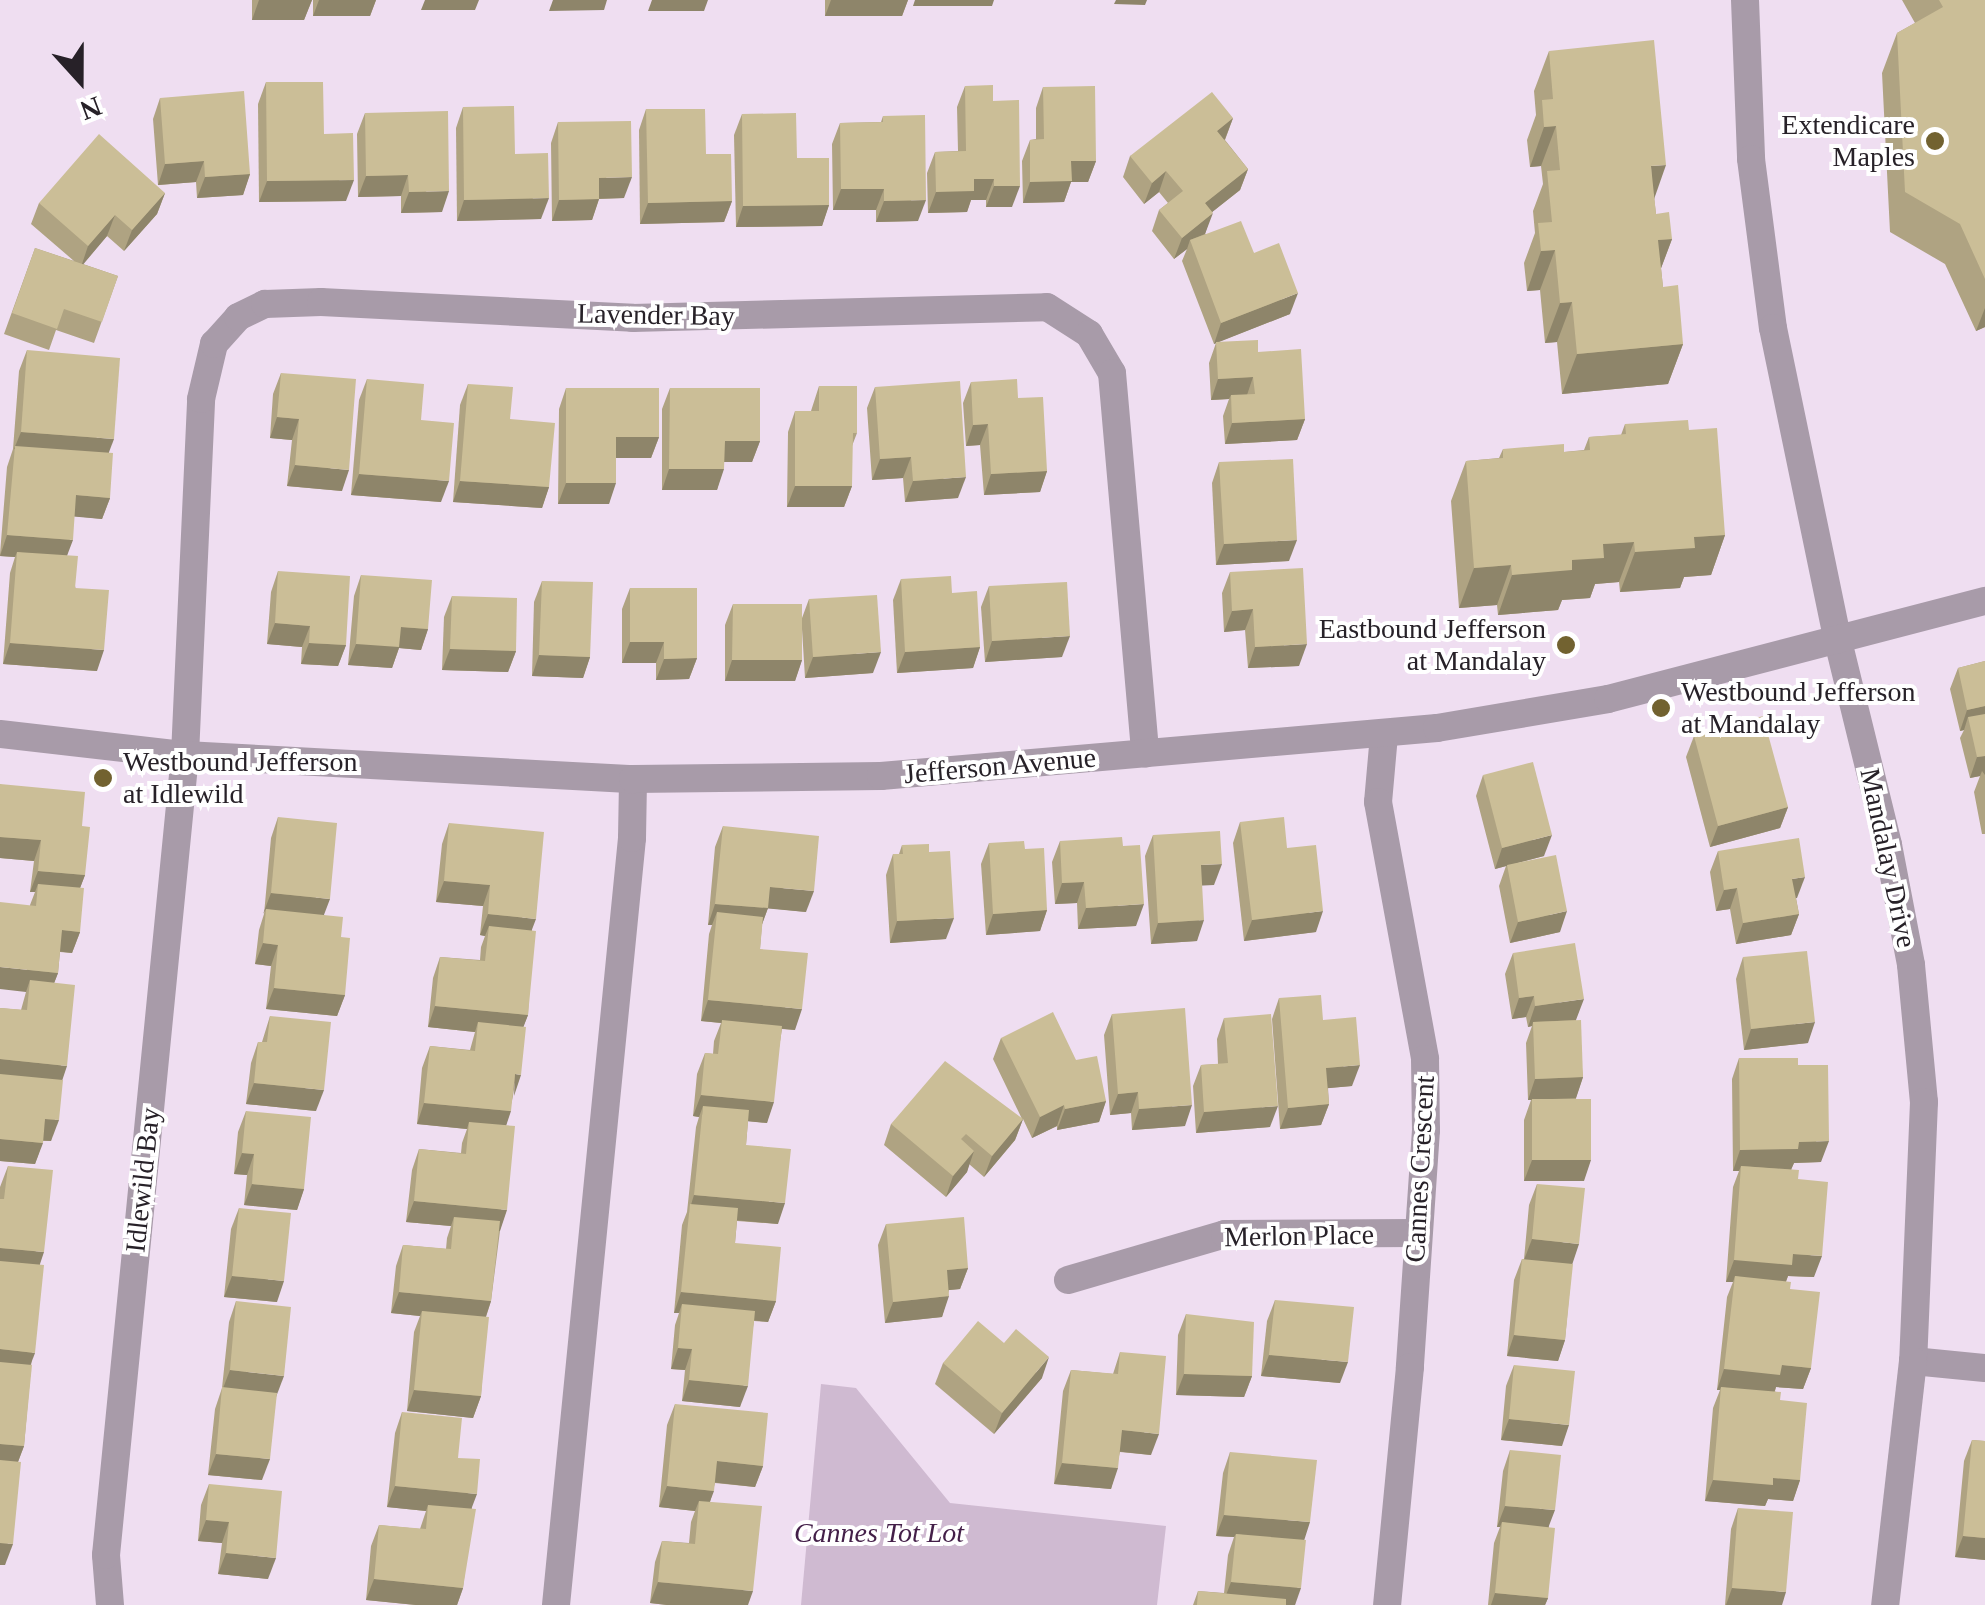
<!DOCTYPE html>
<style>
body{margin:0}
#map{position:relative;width:1985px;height:1605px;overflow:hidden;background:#efdef1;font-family:Georgia,serif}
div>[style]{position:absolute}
.green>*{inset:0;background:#cfbad1}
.minor>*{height:28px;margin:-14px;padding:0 14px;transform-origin:14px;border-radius:14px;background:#a89ba9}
.tertiary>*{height:28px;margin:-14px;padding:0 14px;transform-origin:14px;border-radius:14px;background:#a89ba9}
.wall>*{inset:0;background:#afa382}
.shaded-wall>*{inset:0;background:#8e856a}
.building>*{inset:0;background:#cbbe97}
.dots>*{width:28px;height:28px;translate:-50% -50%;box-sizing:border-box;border:5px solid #fff;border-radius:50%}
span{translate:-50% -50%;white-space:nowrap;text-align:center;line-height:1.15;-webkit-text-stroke:8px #fff;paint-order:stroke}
.poi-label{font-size:28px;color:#272128}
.right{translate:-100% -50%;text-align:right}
.left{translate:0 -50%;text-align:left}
.street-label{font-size:28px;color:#272128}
.park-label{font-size:28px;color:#431f48;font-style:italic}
.north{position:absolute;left:30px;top:30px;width:100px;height:100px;-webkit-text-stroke:8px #fff;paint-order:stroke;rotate:159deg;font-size:28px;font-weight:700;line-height:40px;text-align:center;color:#272128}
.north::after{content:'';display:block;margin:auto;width:35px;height:45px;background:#272128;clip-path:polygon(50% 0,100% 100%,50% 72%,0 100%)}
</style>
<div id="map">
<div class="green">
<i style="clip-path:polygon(821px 1384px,856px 1388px,950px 1503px,1166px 1526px,1157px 1605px,801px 1605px)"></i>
</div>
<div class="minor">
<i style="left:1384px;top:735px;width:67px;rotate:95.1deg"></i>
<i style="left:1378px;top:802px;width:261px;rotate:79.6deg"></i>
<i style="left:1425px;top:1059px;width:71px;rotate:89.2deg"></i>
<i style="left:1426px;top:1130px;width:238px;rotate:93.9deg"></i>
<i style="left:1410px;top:1367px;width:239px;rotate:95.5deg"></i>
<i style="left:1068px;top:1280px;width:164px;rotate:-16.3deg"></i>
<i style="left:1225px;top:1234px;width:192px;rotate:-0.3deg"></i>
<i style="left:1913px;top:1361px;width:72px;rotate:5.6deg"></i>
<i style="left:110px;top:1605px;width:50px;rotate:-94.6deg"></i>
<i style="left:106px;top:1555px;width:804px;rotate:-84.36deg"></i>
<i style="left:185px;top:755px;width:356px;rotate:-87.4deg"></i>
<i style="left:201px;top:399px;width:57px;rotate:-76.7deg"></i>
<i style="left:214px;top:344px;width:36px;rotate:-48deg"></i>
<i style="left:238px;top:317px;width:30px;rotate:-26deg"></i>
<i style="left:265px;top:304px;width:56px;rotate:-2deg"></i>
<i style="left:321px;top:302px;width:312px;rotate:2.9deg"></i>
<i style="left:633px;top:318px;width:414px;rotate:-1.5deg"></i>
<i style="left:1047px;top:307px;width:50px;rotate:32.7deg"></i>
<i style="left:1089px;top:334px;width:45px;rotate:59.5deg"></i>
<i style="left:1112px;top:373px;width:382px;rotate:85deg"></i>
<i style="left:556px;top:1605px;width:771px;rotate:-84.34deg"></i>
<i style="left:632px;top:838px;width:59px;rotate:-89deg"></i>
</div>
<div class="tertiary">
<i style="left:1745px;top:0;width:159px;rotate:87.8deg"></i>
<i style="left:1751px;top:159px;width:170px;rotate:82.6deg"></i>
<i style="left:1773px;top:328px;width:320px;rotate:78.3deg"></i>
<i style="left:1838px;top:641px;width:210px;rotate:76.2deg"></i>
<i style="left:1888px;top:845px;width:122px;rotate:79.1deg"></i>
<i style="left:1911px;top:965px;width:138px;rotate:84.6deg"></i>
<i style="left:1924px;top:1102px;width:259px;rotate:92.4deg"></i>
<i style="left:1913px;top:1361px;width:246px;rotate:96.5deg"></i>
<i style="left:0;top:734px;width:186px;rotate:6.5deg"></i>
<i style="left:185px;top:755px;width:449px;rotate:3.1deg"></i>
<i style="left:633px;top:779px;width:248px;rotate:-0.7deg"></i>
<i style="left:881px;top:776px;width:558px;rotate:-4.93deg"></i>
<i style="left:1437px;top:728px;width:173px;rotate:-9.6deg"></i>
<i style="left:1608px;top:699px;width:390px;rotate:-14.6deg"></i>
</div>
<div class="wall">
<i style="clip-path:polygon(252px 0,312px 0,304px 20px,252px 20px)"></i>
<i style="clip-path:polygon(313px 0,376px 0,370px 16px,313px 16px)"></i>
<i style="clip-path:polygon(825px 0,908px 0,902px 16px,825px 16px)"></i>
<i style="clip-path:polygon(1902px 0,1985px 0,1985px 327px,1976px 331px,1945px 264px,1890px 232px,1882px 73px,1897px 33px,1915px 23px)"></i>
<i style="clip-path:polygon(1549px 51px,1654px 197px,1656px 214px,1672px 239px,1661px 268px,1663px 287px,1683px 344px,1668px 384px,1562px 394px,1557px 342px,1545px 343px,1540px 290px,1527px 291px,1524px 263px,1535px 233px,1533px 211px,1543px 184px,1541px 166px,1530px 167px,1527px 140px,1536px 115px,1534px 91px)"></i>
<i style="clip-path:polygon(266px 82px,324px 134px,346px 201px,259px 202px,258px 104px)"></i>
<i style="clip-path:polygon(965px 86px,993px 101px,1012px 207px,986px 207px,986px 200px,971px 200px,967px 212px,928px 213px,927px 173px,935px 152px,958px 151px,957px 107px)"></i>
<i style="clip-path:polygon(1043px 87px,1096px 161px,1088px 182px,1071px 182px,1064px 202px,1023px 203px,1022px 161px,1030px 140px,1036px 139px,1036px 108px)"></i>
<i style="clip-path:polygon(160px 98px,250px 174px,243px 195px,197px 198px,196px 182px,158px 185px,153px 119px)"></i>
<i style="clip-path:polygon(463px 107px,515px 154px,541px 219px,457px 221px,456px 128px)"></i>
<i style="clip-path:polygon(646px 109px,706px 154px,732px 201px,724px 222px,640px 224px,639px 130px)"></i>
<i style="clip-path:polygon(365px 113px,442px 212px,401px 213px,401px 196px,358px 197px,357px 134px)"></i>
<i style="clip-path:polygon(742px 114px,797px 158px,829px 205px,822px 226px,736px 227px,734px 135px)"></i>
<i style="clip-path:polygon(883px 116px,918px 221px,876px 222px,876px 210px,833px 210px,832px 144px,840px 123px,881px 122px)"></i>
<i style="clip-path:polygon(1233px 118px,1225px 140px,1248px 169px,1240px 190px,1212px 212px,1205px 234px,1254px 253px,1290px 314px,1218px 342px,1258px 352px,1305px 419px,1297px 440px,1225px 444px,1223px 416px,1229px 399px,1211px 400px,1209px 363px,1216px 343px,1214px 344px,1182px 261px,1187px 249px,1174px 259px,1152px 231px,1159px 210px,1168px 203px,1159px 192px,1144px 204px,1123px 177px,1130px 156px)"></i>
<i style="clip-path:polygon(558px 122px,624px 198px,599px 199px,592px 220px,552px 221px,551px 143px)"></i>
<i style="clip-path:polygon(165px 193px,157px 214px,124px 251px,107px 236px,83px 264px,118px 276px,94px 343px,56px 330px,49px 350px,4px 334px,35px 248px,74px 261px,31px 224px,39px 203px)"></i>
<i style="clip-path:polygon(27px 350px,109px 453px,110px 498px,102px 519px,74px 516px,67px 555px,97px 671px,3px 664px,10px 573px,15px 557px,0 556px,0 554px,7px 467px,13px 449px,19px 371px)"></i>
<i style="clip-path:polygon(281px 373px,342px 491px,287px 486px,292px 440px,270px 438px,273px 394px)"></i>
<i style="clip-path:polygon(367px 379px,421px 420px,441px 502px,351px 495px,359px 400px)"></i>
<i style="clip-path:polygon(971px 382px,1018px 398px,1047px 471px,1040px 492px,984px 495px,980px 445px,966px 446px,963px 403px)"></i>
<i style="clip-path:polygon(468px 384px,510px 419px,549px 487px,542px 508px,453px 502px,460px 405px)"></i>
<i style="clip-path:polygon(819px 386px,857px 433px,852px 446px,852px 486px,844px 507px,787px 507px,788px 432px,795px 411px,811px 411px)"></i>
<i style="clip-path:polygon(875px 387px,958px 498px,905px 502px,903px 478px,872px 480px,867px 408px)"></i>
<i style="clip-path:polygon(566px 388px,659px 437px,651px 458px,616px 458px,609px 504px,558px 504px,559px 409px)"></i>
<i style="clip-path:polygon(670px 388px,760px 441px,752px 462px,724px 462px,717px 490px,662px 490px,662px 409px)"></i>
<i style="clip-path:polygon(1625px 424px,1689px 430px,1725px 535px,1711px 575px,1684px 577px,1680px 588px,1620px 592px,1619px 582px,1595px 584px,1590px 598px,1562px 600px,1558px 610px,1498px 615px,1497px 605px,1459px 608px,1451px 501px,1466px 461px,1499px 458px,1503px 449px,1564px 452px,1584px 450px,1589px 437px,1621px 435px)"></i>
<i style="clip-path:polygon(1219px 462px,1289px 561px,1216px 565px,1212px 483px)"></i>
<i style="clip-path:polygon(278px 571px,346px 645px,338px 666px,301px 664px,302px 647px,267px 644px,271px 592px)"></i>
<i style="clip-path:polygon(1230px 572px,1299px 666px,1248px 668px,1245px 630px,1224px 632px,1222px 593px)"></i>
<i style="clip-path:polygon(361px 575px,428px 629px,421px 650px,399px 648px,392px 668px,348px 665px,354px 596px)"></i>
<i style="clip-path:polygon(901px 579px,952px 593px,980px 647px,973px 668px,897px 673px,893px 600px)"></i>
<i style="clip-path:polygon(542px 581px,590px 657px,583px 678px,532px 676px,534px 602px)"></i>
<i style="clip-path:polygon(989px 586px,1062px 657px,985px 662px,981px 607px)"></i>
<i style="clip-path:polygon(630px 588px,697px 658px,689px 679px,656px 680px,656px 663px,622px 663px,622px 609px)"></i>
<i style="clip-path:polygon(452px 596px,516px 651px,508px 672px,442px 670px,444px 617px)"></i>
<i style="clip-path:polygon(809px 599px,873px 673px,805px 678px,802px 629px,802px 660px,795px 681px,725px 681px,725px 625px,733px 604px,802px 618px)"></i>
<i style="clip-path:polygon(1985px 661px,1985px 834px,1982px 834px,1974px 792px,1980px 776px,1970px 778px,1960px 738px,1964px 730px,1960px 731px,1950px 689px,1958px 668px)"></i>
<i style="clip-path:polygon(1694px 736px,1788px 807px,1780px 828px,1710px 847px,1686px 757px)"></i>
<i style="clip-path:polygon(1483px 775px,1544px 856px,1517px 863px,1560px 932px,1510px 943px,1499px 886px,1506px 866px,1495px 869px,1476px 796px)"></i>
<i style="clip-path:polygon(0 784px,82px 826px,85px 875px,80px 888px,80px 932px,72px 953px,60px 952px,58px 973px,54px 983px,62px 1080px,51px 1141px,43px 1141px,35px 1164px,0 1161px,0 1008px,21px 1010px,26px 992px,30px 905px,35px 892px,30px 892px,34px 861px,0 858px)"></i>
<i style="clip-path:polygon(278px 817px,324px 915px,341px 937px,345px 995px,337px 1016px,266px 1009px,271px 966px,255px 964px,259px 930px,264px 914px,271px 838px)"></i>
<i style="clip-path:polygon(1240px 822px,1287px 848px,1316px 932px,1244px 941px,1233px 843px)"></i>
<i style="clip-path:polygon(449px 823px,532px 930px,528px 1015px,523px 1027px,513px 1096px,506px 1125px,500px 1231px,491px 1301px,486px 1317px,481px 1396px,473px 1418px,407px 1411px,414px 1332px,420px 1316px,391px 1313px,396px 1266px,403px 1245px,446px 1249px,447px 1238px,451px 1226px,406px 1222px,412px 1170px,419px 1149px,461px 1153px,462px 1143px,467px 1129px,417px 1124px,422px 1068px,430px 1046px,470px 1050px,475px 1032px,428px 1027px,433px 978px,440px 957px,480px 960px,481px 947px,485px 936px,480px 935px,483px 906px,436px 902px,442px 844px)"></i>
<i style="clip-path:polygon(723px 826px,806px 912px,768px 908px,762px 924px,760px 949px,795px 1030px,782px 1029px,767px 1123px,748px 1121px,746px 1145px,778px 1224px,737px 1221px,735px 1243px,776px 1301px,768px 1322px,754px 1321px,740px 1407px,682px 1401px,685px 1370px,671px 1369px,675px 1325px,679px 1313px,674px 1313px,682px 1225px,687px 1212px,696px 1127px,699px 1117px,693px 1116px,697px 1074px,705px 1053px,713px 1054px,714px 1041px,721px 1023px,701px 1021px,709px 934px,712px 925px,708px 925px,715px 847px)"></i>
<i style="clip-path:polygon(1153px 835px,1214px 885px,1202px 885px,1197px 941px,1151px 944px,1145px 856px)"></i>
<i style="clip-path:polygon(1060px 841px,1136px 926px,1078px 929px,1077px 903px,1055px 904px,1052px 862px)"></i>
<i style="clip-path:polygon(989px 843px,1025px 849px,1047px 910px,1040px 931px,986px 935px,981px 864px)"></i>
<i style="clip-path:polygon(902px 845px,946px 939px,890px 943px,886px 875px,893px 854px,899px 854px)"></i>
<i style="clip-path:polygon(1718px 851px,1797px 898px,1796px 898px,1799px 914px,1791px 935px,1736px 944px,1730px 909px,1716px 911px,1710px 872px)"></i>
<i style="clip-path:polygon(1513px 953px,1576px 1020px,1583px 1077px,1576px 1098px,1584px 1181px,1524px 1181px,1524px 1120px,1531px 1100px,1528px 1100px,1526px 1043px,1532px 1026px,1528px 1027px,1526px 1017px,1512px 1019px,1505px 974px)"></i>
<i style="clip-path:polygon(1743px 957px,1808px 1043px,1744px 1050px,1736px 979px)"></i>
<i style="clip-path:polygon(1279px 998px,1323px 1020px,1352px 1086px,1328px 1088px,1329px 1104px,1321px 1125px,1280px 1129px,1272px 1019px)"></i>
<i style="clip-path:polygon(1112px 1014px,1185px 1126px,1132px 1130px,1131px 1113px,1110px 1115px,1104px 1035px)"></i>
<i style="clip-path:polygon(270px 1016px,316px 1111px,246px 1104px,251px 1063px,258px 1042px,262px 1042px)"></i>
<i style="clip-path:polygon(1224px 1018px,1270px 1127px,1196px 1133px,1193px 1086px,1201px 1065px,1218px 1064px,1217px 1039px)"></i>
<i style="clip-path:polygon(1001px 1038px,1076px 1060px,1106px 1101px,1099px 1122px,1057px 1130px,1057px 1126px,1032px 1138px,1023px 1119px,1015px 1140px,984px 1177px,969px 1164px,967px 1172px,946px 1197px,884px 1145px,891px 1124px,1022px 1119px,993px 1059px)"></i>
<i style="clip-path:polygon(1739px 1058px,1798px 1065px,1821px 1162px,1794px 1163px,1791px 1169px,1798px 1179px,1814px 1277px,1788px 1276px,1786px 1282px,1790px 1289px,1811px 1368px,1803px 1389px,1776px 1387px,1775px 1391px,1780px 1400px,1800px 1480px,1793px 1501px,1768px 1499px,1765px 1506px,1705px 1501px,1713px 1408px,1720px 1390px,1717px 1390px,1727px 1297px,1733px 1282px,1726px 1282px,1733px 1187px,1739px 1171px,1733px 1171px,1732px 1079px)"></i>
<i style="clip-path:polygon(246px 1111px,304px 1189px,297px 1210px,244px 1205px,247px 1175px,234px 1174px,238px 1132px)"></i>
<i style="clip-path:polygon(8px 1166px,40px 1265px,24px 1446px,18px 1462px,5px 1565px,0 1565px,0 1187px)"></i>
<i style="clip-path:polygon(1537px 1184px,1572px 1264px,1565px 1340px,1558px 1361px,1507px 1356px,1514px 1280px,1522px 1259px,1524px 1259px,1529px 1205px)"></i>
<i style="clip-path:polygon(239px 1208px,277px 1302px,224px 1297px,231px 1229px)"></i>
<i style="clip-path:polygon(886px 1224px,968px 1268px,960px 1289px,949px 1290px,942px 1317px,885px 1323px,878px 1245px)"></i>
<i style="clip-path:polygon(1275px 1300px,1340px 1383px,1261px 1376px,1267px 1321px)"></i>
<i style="clip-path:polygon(236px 1301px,262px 1480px,208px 1475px,215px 1409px,222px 1388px,229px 1322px)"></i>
<i style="clip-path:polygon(1186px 1314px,1252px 1376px,1244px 1397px,1176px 1395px,1178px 1335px)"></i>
<i style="clip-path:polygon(1004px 1343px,1042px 1378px,994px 1434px,935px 1384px,943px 1363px)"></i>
<i style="clip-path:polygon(1120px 1352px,1151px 1455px,1120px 1452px,1111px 1489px,1054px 1484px,1063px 1391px,1071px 1370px,1113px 1374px)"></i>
<i style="clip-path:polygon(1514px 1365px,1562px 1446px,1501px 1440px,1506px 1386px)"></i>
<i style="clip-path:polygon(675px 1404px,763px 1466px,755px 1487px,715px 1483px,710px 1502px,748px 1605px,667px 1605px,650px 1603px,655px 1562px,662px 1541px,689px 1543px,691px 1522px,695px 1511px,659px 1507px,667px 1425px)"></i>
<i style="clip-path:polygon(402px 1412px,458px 1458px,472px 1509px,463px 1588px,457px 1605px,416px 1605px,366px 1600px,371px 1546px,379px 1525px,420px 1529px,426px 1511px,387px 1507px,395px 1433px)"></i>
<i style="clip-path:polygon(1972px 1440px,1985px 1441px,1985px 1560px,1955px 1557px,1964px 1461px)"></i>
<i style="clip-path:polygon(1510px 1450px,1549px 1527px,1548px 1598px,1545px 1605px,1486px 1605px,1488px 1605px,1494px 1543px,1500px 1527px,1497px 1527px,1503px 1471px)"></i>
<i style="clip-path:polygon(1230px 1452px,1304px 1540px,1295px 1605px,1193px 1605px,1198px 1591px,1224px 1593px,1228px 1555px,1234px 1537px,1216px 1536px,1223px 1473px)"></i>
<i style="clip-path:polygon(209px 1484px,268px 1579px,218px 1574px,222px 1543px,198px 1541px,201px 1505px)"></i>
<i style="clip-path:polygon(1738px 1508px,1782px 1605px,1725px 1605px,1731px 1529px)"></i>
</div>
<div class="shaded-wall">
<i style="clip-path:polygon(259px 0,312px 0,304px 20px,252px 20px)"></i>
<i style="clip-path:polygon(319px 0,376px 0,370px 16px,313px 16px)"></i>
<i style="clip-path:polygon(425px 0,479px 0,475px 10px,421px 10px)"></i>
<i style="clip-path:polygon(553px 0,607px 0,604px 10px,549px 11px)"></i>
<i style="clip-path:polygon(652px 0,708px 0,704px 11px,648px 11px)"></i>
<i style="clip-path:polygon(831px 0,908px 0,902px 16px,825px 16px)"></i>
<i style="clip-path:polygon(915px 0,994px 0,992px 6px,913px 6px)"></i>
<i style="clip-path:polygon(1116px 0,1147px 0,1145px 5px,1114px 4px)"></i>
<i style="clip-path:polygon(1233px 118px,1225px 139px,1210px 152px,1217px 131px)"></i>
<i style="clip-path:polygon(1556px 126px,1541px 166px,1530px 167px,1544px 127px)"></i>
<i style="clip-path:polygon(204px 161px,196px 182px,158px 185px,165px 164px)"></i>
<i style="clip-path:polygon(1071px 161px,1096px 161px,1088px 182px,1071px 182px,1064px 202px,1023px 203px,1030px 182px)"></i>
<i style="clip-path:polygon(1666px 165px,1652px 205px,1651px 166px)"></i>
<i style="clip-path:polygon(1248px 169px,1240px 190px,1197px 224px,1205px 203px)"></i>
<i style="clip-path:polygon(1166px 171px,1159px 192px,1144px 204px,1152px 183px)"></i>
<i style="clip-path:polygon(250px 174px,243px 195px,197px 198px,205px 177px)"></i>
<i style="clip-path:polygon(408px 175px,401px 196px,358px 197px,366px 176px)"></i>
<i style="clip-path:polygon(632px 177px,624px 198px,592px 199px,599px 178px)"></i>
<i style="clip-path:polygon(974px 179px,994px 179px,986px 200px,971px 200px,967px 212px,928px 213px,936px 192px)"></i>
<i style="clip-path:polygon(354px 180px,346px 201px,259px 202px,267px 181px)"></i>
<i style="clip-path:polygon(994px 186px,1020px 186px,1012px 207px,986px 207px)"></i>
<i style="clip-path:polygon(841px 189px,884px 189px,876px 210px,833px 210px)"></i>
<i style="clip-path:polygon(449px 191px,442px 212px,401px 213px,409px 192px)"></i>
<i style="clip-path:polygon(165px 193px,157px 214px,124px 251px,132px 230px)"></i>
<i style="clip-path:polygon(549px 198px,541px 219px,457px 221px,464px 200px)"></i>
<i style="clip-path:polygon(599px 199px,592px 220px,552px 221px,559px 200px)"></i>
<i style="clip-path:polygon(926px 200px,918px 221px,876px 222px,884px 201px)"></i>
<i style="clip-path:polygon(732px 201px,724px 222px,640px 224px,648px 203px)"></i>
<i style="clip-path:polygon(829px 205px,822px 226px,736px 227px,743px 206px)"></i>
<i style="clip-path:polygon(1213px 213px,1205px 234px,1190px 240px,1187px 249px,1174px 259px,1182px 238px)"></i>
<i style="clip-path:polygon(115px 215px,107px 236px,81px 267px,88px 246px)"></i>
<i style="clip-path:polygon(1672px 239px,1657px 279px,1658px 240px)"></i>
<i style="clip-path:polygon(1555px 250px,1540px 290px,1527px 291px,1541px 251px)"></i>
<i style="clip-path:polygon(1298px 293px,1290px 314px,1214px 344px,1221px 323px)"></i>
<i style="clip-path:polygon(1572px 302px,1557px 342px,1545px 343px,1560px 303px)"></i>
<i style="clip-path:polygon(1985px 308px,1985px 327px,1976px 331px)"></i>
<i style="clip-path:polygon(1683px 344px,1668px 384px,1562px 394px,1577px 354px)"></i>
<i style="clip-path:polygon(1253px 377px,1246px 398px,1231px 395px,1229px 399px,1211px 400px,1218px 379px)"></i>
<i style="clip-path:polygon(277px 417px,299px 419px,292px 440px,270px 438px)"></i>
<i style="clip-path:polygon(1305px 419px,1297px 440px,1225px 444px,1232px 423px)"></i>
<i style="clip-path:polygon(988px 424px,980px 445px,966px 446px,973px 425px)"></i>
<i style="clip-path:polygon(21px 432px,114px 439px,106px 460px,14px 449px)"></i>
<i style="clip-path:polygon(616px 437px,659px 437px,651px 458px,609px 458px)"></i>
<i style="clip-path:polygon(725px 441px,760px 441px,752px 462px,717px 462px)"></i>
<i style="clip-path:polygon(911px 457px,903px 478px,872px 480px,880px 459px)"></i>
<i style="clip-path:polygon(295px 465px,349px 470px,342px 491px,287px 486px)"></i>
<i style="clip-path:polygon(669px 469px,724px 469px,717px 490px,662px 490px)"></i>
<i style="clip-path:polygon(1047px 471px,1040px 492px,984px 495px,991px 474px)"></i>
<i style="clip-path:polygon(359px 474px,449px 481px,441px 502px,351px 495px)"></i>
<i style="clip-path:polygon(966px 477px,958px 498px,905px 502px,913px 481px)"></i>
<i style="clip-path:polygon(460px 481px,549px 487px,542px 508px,453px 502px)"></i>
<i style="clip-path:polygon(566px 483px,616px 483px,609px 504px,558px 504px)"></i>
<i style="clip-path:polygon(795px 486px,852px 486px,844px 507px,787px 507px)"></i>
<i style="clip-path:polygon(76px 495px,110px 498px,102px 519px,68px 516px)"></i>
<i style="clip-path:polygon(7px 535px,73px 540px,65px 561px,17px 552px,15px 557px,0 556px)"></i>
<i style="clip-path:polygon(1725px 535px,1711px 575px,1684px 577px,1680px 588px,1620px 592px,1635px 552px,1694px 537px)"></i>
<i style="clip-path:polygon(1297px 540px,1289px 561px,1216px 565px,1224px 544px)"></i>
<i style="clip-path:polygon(1634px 542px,1619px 582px,1595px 584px,1590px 598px,1562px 600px,1558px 610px,1498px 615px,1512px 575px,1572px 560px,1603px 544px)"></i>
<i style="clip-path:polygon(1511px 565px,1497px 605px,1459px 608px,1474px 568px)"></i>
<i style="clip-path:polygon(1253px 609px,1245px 630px,1224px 632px,1232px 611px)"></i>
<i style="clip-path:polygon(275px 623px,310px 626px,302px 647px,267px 644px)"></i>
<i style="clip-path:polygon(401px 627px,428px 629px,421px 650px,399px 648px,392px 668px,348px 665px,356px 644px)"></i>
<i style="clip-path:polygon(1070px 636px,1062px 657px,985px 662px,992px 641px)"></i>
<i style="clip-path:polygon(630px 642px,664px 642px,656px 663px,622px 663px)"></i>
<i style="clip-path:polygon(10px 643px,104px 650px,97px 671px,3px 664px)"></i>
<i style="clip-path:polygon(309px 643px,346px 645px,338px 666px,301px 664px)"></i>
<i style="clip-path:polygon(1307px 644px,1299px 666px,1248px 668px,1255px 647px)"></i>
<i style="clip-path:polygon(980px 647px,973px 668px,897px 673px,905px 652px)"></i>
<i style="clip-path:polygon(450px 649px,516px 651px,508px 672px,442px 670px)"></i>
<i style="clip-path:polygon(881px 652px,873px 673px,805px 678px,813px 657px)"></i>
<i style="clip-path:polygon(539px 655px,590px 657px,583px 678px,532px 676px)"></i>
<i style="clip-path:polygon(697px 658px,689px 679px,656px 680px,664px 659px)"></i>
<i style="clip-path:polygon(732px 660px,802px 660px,795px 681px,725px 681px)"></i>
<i style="clip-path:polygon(1985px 706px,1985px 725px,1968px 717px,1964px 730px,1960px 731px,1967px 710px)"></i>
<i style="clip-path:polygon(1985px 756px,1985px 775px,1982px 771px,1980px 776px,1970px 778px,1977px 757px)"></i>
<i style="clip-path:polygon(1788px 807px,1780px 828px,1710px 847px,1718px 826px)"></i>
<i style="clip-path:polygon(1552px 835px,1544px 856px,1495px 869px,1502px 848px)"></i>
<i style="clip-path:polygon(0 837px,41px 840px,34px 861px,0 858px)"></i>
<i style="clip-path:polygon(1222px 864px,1214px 885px,1193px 886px,1201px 865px)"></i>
<i style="clip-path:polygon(38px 871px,85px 875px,77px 896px,38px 884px,35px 892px,30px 892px)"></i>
<i style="clip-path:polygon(1805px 877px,1797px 898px,1785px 900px,1792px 879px)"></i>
<i style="clip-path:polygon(444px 881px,490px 885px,483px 906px,436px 902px)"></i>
<i style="clip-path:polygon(1084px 882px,1077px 903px,1055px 904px,1062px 883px)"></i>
<i style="clip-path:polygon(770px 887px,814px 891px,806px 912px,763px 908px)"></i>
<i style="clip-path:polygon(1737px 888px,1730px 909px,1716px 911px,1724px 890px)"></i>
<i style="clip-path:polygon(271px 893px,330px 899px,322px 920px,266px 909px,263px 914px)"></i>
<i style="clip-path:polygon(715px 904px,768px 908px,760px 930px,717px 912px,712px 925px,708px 925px)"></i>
<i style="clip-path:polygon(1144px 904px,1136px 926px,1078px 929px,1086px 908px)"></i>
<i style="clip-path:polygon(1047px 910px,1040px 931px,986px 935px,993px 914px)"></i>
<i style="clip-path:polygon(1323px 911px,1316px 932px,1244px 941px,1252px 920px)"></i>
<i style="clip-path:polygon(1567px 911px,1560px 932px,1510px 943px,1518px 922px)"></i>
<i style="clip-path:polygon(488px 914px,536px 919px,528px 940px,489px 926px,485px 936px,480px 935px)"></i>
<i style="clip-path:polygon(1799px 914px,1791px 935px,1736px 944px,1743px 923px)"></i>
<i style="clip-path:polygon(954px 918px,946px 939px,890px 943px,897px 921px)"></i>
<i style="clip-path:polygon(1204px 920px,1197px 941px,1151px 944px,1158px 923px)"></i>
<i style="clip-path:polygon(62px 930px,80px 932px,72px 953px,55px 951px)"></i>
<i style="clip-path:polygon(263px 943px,278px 945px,271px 966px,255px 964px)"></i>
<i style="clip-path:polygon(0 967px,58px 973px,50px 994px,30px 980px,26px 992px,0 989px)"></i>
<i style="clip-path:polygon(274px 988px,345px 995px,337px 1016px,266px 1009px)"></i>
<i style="clip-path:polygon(1534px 996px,1526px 1017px,1512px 1019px,1519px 998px)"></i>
<i style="clip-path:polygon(1584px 999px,1576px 1020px,1533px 1022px,1532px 1026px,1528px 1027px,1535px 1006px)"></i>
<i style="clip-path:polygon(708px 1000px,802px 1009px,795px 1030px,701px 1021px)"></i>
<i style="clip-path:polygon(435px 1006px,528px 1015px,520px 1036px,478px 1022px,475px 1032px,428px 1027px)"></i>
<i style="clip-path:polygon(1815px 1022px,1808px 1043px,1744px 1050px,1751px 1029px)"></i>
<i style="clip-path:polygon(0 1059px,67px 1066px,60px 1087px,0 1081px)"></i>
<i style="clip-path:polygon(1360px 1065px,1352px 1086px,1319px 1089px,1326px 1068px)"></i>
<i style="clip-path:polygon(515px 1074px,521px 1075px,514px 1096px)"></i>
<i style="clip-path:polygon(1583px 1077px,1576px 1098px,1528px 1100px,1535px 1079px)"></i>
<i style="clip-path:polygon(254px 1083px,324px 1090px,316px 1111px,246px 1104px)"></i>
<i style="clip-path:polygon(1138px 1092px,1131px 1113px,1110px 1115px,1118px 1094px)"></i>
<i style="clip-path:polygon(701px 1095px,774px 1102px,767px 1123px,702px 1117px,703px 1106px,699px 1117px,693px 1116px)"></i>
<i style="clip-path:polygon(1106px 1101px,1099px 1122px,1057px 1130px,1065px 1109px)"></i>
<i style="clip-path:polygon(424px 1103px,511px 1111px,504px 1132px,469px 1122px,467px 1129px,417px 1124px)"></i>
<i style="clip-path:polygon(1329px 1104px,1321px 1125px,1280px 1129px,1288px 1108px)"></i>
<i style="clip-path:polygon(1064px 1105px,1057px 1126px,1032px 1138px,1040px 1117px)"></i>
<i style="clip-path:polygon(1192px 1105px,1185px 1126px,1132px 1130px,1139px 1109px)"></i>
<i style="clip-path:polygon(1278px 1106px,1270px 1127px,1196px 1133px,1204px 1112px)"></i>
<i style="clip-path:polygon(45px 1119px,59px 1120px,51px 1141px,38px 1140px)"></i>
<i style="clip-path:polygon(1023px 1119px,1015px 1140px,984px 1177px,992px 1156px)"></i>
<i style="clip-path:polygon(0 1139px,43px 1143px,35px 1164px,0 1161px)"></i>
<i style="clip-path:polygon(1829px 1141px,1821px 1162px,1794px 1163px,1791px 1170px,1741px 1166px,1739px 1171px,1733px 1171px,1740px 1150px,1799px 1142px)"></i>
<i style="clip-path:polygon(974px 1151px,967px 1172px,946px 1197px,953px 1176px)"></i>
<i style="clip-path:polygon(242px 1153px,254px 1154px,247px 1175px,234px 1174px)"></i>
<i style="clip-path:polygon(1532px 1160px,1591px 1160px,1584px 1181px,1524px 1181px)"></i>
<i style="clip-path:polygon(252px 1184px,304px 1189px,297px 1210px,244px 1205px)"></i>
<i style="clip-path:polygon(694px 1195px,785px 1203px,778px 1224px,689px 1216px,690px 1208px)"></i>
<i style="clip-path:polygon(414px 1201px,507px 1210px,500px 1231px,454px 1227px,454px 1217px,451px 1226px,406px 1222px)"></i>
<i style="clip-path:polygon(1532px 1239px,1579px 1244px,1572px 1265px,1524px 1260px)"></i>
<i style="clip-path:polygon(0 1248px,44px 1252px,37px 1273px,0 1270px)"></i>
<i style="clip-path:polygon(1793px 1254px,1822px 1256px,1814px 1277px,1788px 1276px,1784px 1286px,1735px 1276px,1733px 1282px,1726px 1282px,1734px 1260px)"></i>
<i style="clip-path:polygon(968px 1268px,960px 1289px,939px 1291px,947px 1270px)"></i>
<i style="clip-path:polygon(232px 1276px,284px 1281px,277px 1302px,224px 1297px)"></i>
<i style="clip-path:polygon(399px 1292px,491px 1301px,484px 1322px,422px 1311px,420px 1316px,391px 1313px)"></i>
<i style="clip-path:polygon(681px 1292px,776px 1301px,768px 1322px,682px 1313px,682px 1304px,679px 1313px,674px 1313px)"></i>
<i style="clip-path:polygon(949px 1296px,942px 1317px,885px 1323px,893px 1302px)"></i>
<i style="clip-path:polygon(1514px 1335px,1565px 1340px,1558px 1361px,1507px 1356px)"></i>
<i style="clip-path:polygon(678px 1348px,692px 1349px,685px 1370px,671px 1369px)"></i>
<i style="clip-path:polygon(0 1349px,35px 1353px,27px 1374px,0 1371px)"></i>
<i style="clip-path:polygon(1269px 1355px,1348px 1362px,1340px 1383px,1261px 1376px)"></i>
<i style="clip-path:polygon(1049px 1357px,1042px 1378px,994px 1434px,1002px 1413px)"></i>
<i style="clip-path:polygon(1782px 1365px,1811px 1368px,1803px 1389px,1776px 1387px,1773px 1396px,1721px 1387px,1720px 1390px,1717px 1390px,1724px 1369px)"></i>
<i style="clip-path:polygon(230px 1370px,284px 1376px,276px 1397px,222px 1391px)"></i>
<i style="clip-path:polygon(1184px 1374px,1252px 1376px,1244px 1397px,1176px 1395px)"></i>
<i style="clip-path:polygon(689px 1380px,748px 1386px,740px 1407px,682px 1401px)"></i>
<i style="clip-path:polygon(414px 1390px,481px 1396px,473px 1418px,407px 1411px)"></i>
<i style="clip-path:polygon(1509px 1419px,1569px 1425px,1562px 1446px,1501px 1440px)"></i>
<i style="clip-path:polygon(1122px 1430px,1159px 1434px,1151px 1455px,1114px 1451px)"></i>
<i style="clip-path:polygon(0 1444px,24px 1446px,16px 1467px,0 1466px)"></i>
<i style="clip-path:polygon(216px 1454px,270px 1459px,262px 1480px,208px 1475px)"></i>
<i style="clip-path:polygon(717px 1461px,763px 1466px,755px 1487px,710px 1482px)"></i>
<i style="clip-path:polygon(1062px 1463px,1118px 1468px,1111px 1489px,1054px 1484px)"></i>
<i style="clip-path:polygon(1773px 1478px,1800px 1480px,1793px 1501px,1768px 1499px,1765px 1506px,1705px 1501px,1713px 1480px)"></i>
<i style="clip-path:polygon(395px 1486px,477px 1494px,469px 1515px,428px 1505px,426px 1511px,387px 1507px)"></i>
<i style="clip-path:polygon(667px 1486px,714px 1491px,706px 1512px,699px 1501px,695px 1511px,659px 1507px)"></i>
<i style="clip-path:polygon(1505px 1506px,1555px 1510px,1547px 1531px,1502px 1522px,1500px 1527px,1497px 1527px)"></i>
<i style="clip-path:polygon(1224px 1515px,1310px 1522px,1303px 1544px,1236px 1534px,1234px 1537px,1216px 1536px)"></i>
<i style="clip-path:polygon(206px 1520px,229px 1522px,222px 1543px,198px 1541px)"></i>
<i style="clip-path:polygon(1963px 1536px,1985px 1538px,1985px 1560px,1955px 1557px)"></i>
<i style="clip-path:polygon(0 1543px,13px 1544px,5px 1565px,0 1565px)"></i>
<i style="clip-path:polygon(226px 1553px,276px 1558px,268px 1579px,218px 1574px)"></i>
<i style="clip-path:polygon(374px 1579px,463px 1588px,457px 1605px,416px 1605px,366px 1600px)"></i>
<i style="clip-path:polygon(658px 1582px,753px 1591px,748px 1605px,667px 1605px,650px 1603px)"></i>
<i style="clip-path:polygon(1231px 1582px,1301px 1588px,1295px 1605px,1249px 1605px,1223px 1603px)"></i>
<i style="clip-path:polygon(1732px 1588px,1786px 1592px,1782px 1605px,1726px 1605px)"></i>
<i style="clip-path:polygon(1495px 1593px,1548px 1598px,1545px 1605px,1491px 1605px)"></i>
</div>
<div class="building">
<i style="clip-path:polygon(1939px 0,1985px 0,1985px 279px,1960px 224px,1905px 192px,1897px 33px,1943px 7px)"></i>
<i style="clip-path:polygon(1654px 40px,1666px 165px,1651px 166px,1656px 214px,1669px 212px,1672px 239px,1658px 240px,1663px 287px,1678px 285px,1683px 344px,1577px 354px,1572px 302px,1560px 303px,1555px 250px,1541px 251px,1538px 223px,1552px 222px,1547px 171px,1560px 170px,1556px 126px,1544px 127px,1542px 100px,1553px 99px,1549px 51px)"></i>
<i style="clip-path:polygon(266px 82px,323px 82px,324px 134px,353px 133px,354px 180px,267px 181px)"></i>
<i style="clip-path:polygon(993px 85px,993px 101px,1019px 100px,1020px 186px,994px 186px,994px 179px,974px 179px,974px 191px,936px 192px,935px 152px,966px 151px,965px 86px)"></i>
<i style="clip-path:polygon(1095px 86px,1096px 161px,1071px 161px,1072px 181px,1030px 182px,1030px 140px,1044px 139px,1043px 87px)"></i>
<i style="clip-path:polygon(244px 91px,250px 174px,205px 177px,204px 161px,165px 164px,160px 98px)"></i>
<i style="clip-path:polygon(1212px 92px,1233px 118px,1217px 131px,1248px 169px,1205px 203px,1213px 213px,1182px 238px,1159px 210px,1183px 191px,1166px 171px,1152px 183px,1130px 156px)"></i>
<i style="clip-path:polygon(514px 106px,515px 154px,548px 153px,549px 198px,464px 200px,463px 107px)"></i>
<i style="clip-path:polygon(646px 109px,705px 109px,706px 154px,731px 154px,732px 201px,648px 203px)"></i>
<i style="clip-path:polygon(448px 111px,449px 191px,409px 192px,408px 175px,366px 176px,365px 113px)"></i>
<i style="clip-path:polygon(796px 113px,797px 158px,829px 158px,829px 205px,743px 206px,742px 114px)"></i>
<i style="clip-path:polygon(925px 115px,926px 200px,884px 201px,884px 189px,841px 189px,840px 123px,883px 122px,883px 116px)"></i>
<i style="clip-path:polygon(631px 121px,632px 177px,599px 178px,599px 199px,559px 200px,558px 122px)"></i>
<i style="clip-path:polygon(99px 134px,165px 193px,132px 230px,115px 215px,88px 246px,39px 203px)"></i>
<i style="clip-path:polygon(1241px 221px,1254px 253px,1279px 243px,1298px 293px,1221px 323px,1190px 240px)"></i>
<i style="clip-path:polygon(35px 248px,118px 276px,102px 322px,64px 309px,57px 329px,12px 313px)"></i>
<i style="clip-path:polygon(1258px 340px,1258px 352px,1301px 349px,1305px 419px,1232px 423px,1231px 395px,1255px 394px,1253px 377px,1218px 379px,1216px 342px)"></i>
<i style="clip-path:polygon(27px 350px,120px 358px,114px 439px,21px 432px)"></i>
<i style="clip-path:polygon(281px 373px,356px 379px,349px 470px,295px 465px,299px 419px,277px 417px)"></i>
<i style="clip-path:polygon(367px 379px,424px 384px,421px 420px,454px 423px,449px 481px,359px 474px)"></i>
<i style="clip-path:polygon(1017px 379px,1018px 398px,1043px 397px,1047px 471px,991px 474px,988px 424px,973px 425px,971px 382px)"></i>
<i style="clip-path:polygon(960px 381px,966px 477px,913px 481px,911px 457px,880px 459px,875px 387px)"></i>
<i style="clip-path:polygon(468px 384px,513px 387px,510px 419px,555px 423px,549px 487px,460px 481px)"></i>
<i style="clip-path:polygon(819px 386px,857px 386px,857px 433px,853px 433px,852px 486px,795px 486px,795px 411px,819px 411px)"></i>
<i style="clip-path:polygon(566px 388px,659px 388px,659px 437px,616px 437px,616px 483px,566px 483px)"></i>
<i style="clip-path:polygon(670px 388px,760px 388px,760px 441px,725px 441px,724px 469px,669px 469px)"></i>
<i style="clip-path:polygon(1688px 420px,1689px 430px,1717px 428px,1725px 535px,1694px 537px,1695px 548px,1635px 552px,1634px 542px,1603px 544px,1604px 558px,1572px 560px,1572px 570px,1512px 575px,1511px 565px,1474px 568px,1466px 461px,1503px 458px,1503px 449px,1564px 444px,1564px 452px,1590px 450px,1589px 437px,1626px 434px,1625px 424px)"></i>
<i style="clip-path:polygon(15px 446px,113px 453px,110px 498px,76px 495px,73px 540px,7px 535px)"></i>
<i style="clip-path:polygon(1293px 459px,1297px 540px,1224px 544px,1219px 462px)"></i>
<i style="clip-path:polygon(17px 552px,78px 556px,75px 588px,109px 590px,104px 650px,10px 643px)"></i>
<i style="clip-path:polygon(1303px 568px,1307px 644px,1255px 647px,1253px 609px,1232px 611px,1230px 572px)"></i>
<i style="clip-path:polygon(278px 571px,350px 576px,346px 645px,309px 643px,310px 626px,275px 623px)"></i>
<i style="clip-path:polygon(361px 575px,432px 580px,428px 629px,401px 627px,399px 647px,356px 644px)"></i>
<i style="clip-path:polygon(951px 576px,952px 593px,977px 591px,980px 647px,905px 652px,901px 579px)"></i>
<i style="clip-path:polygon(542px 581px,593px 582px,590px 657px,539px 655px)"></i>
<i style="clip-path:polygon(1067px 582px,1070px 636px,992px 641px,989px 586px)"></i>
<i style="clip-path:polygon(630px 588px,697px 588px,697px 658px,664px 659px,664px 642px,630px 642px)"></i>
<i style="clip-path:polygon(877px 595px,881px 652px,813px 657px,809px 599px)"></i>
<i style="clip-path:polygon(452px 596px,517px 598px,516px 651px,450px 649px)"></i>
<i style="clip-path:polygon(733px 604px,802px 604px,802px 660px,732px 660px)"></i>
<i style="clip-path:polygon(1985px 661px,1985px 706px,1967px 710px,1958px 668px)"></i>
<i style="clip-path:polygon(1985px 714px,1985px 756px,1977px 757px,1968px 717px)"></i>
<i style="clip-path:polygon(1763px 716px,1788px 807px,1718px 826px,1694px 736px)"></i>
<i style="clip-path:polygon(1533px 762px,1552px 835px,1502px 848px,1483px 775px)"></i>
<i style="clip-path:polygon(0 784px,85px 792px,82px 826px,90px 827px,85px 875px,38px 871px,41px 840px,0 837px)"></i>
<i style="clip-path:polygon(278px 817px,337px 823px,330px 899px,271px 893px)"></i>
<i style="clip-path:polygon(1284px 817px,1287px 848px,1316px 845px,1323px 911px,1252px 920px,1240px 822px)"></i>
<i style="clip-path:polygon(449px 823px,544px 832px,536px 919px,488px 914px,490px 885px,444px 881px)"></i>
<i style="clip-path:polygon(723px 826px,819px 836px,814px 891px,770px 887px,768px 908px,715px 904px)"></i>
<i style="clip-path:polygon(1220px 831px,1222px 864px,1201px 865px,1204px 920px,1158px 923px,1153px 835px)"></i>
<i style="clip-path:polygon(1122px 837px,1123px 846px,1140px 845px,1144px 904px,1086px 908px,1084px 882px,1062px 883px,1060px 841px)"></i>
<i style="clip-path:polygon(1799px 838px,1805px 877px,1792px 879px,1799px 914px,1743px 923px,1737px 888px,1724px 890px,1718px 851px)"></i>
<i style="clip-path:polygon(1024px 841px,1025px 849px,1044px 848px,1047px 910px,993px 914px,989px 843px)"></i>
<i style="clip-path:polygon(929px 844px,929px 852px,950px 851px,954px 918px,897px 921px,893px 854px,903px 854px,902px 845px)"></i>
<i style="clip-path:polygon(1556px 855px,1567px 911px,1518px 922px,1507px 865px)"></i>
<i style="clip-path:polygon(38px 884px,84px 888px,80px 932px,62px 930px,58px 973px,0 967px,0 902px,36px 906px)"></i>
<i style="clip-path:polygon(266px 909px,343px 917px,341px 937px,350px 938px,345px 995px,274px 988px,278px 945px,263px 943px)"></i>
<i style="clip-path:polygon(717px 912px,763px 917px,760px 949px,808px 953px,802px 1009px,708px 1000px)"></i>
<i style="clip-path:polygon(489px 926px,536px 931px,528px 1015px,435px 1006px,440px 957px,485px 961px)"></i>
<i style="clip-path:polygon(1575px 943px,1584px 999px,1535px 1006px,1534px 996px,1519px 998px,1513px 953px)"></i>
<i style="clip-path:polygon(1807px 951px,1815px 1022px,1751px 1029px,1743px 957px)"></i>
<i style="clip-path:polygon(30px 980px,75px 985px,67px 1066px,0 1059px,0 1008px,27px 1010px)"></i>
<i style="clip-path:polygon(1321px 995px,1323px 1020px,1356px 1017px,1360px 1065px,1326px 1068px,1329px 1104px,1288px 1108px,1279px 998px)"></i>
<i style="clip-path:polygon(1185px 1008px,1192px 1105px,1139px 1109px,1138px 1092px,1118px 1094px,1112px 1014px)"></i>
<i style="clip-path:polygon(1053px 1012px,1076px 1060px,1097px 1056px,1106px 1101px,1065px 1109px,1064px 1105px,1040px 1117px,1001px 1038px)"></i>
<i style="clip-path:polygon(1271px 1014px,1278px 1106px,1204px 1112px,1201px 1065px,1228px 1063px,1224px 1018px)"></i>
<i style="clip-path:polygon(270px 1016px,331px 1022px,324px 1090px,254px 1083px,258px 1042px,267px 1042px)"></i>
<i style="clip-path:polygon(722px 1020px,782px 1026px,774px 1102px,701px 1095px,705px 1053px,718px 1054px)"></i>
<i style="clip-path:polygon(1581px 1020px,1583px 1077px,1535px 1079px,1533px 1022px)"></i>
<i style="clip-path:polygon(478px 1022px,526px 1027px,521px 1075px,515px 1074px,511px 1111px,424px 1103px,430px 1046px,475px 1051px)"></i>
<i style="clip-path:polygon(1739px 1058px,1798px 1058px,1798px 1065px,1828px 1065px,1829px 1141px,1799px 1142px,1798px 1149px,1740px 1150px)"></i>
<i style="clip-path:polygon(945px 1061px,1023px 1119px,992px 1156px,966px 1134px,961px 1139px,974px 1151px,953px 1176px,891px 1124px)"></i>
<i style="clip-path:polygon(0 1074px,63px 1080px,59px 1120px,45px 1119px,43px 1143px,0 1139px)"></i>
<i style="clip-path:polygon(1532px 1099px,1591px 1099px,1591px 1160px,1532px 1160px)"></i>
<i style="clip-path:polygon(703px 1106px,749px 1110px,746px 1145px,791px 1149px,785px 1203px,694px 1195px)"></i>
<i style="clip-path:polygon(246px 1111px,311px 1117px,304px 1189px,252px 1184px,254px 1154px,242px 1153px)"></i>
<i style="clip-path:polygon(469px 1122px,515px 1126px,507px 1210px,414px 1201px,419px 1149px,466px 1154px)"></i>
<i style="clip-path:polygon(8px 1166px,53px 1170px,44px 1252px,0 1248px,0 1199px,4px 1199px)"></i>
<i style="clip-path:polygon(1741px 1166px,1799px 1170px,1798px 1179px,1828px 1182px,1822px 1256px,1793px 1254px,1792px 1265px,1734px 1260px)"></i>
<i style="clip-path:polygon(1537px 1184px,1585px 1188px,1579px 1244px,1532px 1239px)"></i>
<i style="clip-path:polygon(690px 1204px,738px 1208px,735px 1243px,781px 1247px,776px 1301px,681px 1292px)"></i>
<i style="clip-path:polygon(239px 1208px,291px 1213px,284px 1281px,232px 1276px)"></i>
<i style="clip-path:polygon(454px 1217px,500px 1221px,491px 1301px,399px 1292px,403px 1245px,451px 1249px)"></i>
<i style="clip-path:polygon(964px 1217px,968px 1268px,947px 1270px,949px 1296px,893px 1302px,886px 1224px)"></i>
<i style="clip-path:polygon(1522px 1259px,1573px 1264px,1565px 1340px,1514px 1335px)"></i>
<i style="clip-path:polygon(0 1261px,44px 1265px,35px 1353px,0 1349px)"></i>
<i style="clip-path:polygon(1735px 1276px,1791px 1282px,1790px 1289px,1820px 1292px,1811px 1368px,1782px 1365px,1780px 1375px,1724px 1369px)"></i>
<i style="clip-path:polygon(1275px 1300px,1354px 1307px,1348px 1362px,1269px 1355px)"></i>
<i style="clip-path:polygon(236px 1301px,291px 1307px,284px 1376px,230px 1370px)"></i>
<i style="clip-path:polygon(682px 1304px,755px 1311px,748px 1386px,689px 1380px,692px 1349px,678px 1348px)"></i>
<i style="clip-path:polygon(422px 1311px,489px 1317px,481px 1396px,414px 1390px)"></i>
<i style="clip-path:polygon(1186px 1314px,1254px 1322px,1252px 1376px,1184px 1374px)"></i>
<i style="clip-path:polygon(978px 1321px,1004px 1343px,1016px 1329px,1049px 1357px,1002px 1413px,943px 1363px)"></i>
<i style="clip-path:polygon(1120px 1352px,1166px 1356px,1159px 1434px,1122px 1430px,1118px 1468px,1062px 1463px,1071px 1370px,1118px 1374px)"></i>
<i style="clip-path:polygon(0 1362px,32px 1365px,24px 1446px,0 1444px)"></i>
<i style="clip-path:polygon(1514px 1365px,1575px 1371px,1569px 1425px,1509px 1419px)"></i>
<i style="clip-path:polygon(222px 1387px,277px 1393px,270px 1459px,216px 1454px)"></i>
<i style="clip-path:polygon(1721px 1387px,1781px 1392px,1780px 1400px,1807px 1403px,1800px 1480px,1773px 1478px,1773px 1485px,1713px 1480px)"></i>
<i style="clip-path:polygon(675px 1404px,768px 1413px,763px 1466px,717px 1461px,714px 1491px,667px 1486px)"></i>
<i style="clip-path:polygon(402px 1412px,462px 1418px,458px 1458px,480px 1459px,477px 1494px,395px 1486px)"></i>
<i style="clip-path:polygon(1972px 1440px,1985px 1441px,1985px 1538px,1963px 1536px)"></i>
<i style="clip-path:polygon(1510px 1450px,1561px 1455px,1555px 1510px,1505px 1506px)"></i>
<i style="clip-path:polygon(1230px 1452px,1317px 1460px,1310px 1522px,1224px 1515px)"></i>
<i style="clip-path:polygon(0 1460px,21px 1462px,13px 1544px,0 1543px)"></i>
<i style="clip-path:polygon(209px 1484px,282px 1491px,276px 1558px,226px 1553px,229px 1522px,206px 1520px)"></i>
<i style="clip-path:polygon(699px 1501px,762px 1506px,753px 1591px,658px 1582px,662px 1541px,695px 1544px)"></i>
<i style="clip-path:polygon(428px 1505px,476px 1509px,463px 1588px,374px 1579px,379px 1525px,426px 1529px)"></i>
<i style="clip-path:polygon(1738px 1508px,1793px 1512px,1786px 1592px,1732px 1588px)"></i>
<i style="clip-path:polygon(1502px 1522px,1555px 1528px,1548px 1598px,1495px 1593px)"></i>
<i style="clip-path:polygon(1236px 1534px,1306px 1540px,1301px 1588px,1231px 1582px)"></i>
<i style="clip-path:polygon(1198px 1591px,1286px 1599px,1286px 1605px,1197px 1605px)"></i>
</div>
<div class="dots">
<i style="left:1935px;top:141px;background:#726230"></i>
<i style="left:1566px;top:645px;background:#726230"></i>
<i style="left:1661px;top:708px;background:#726230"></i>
<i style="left:103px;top:778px;background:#726230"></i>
</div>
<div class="poi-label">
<span class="right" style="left:1915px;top:141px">Extendicare<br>Maples</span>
<span class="right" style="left:1546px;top:645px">Eastbound Jefferson<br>at Mandalay</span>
<span class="left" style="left:1681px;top:708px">Westbound Jefferson<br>at Mandalay</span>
<span class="left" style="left:123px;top:778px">Westbound Jefferson<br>at Idlewild</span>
</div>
<div class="street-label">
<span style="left:656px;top:315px;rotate:1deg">Lavender Bay</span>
<span style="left:1000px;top:766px;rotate:-5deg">Jefferson Avenue</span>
<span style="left:1888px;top:858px;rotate:78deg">Mandalay Drive</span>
<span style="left:1420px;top:1169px;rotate:-87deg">Cannes Crescent</span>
<span style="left:143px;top:1180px;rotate:-84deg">Idlewild Bay</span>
<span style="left:1299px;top:1236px;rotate:-1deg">Merlon Place</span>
</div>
<div class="park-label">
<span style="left:879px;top:1533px">Cannes Tot Lot</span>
</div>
<div class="north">N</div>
</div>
